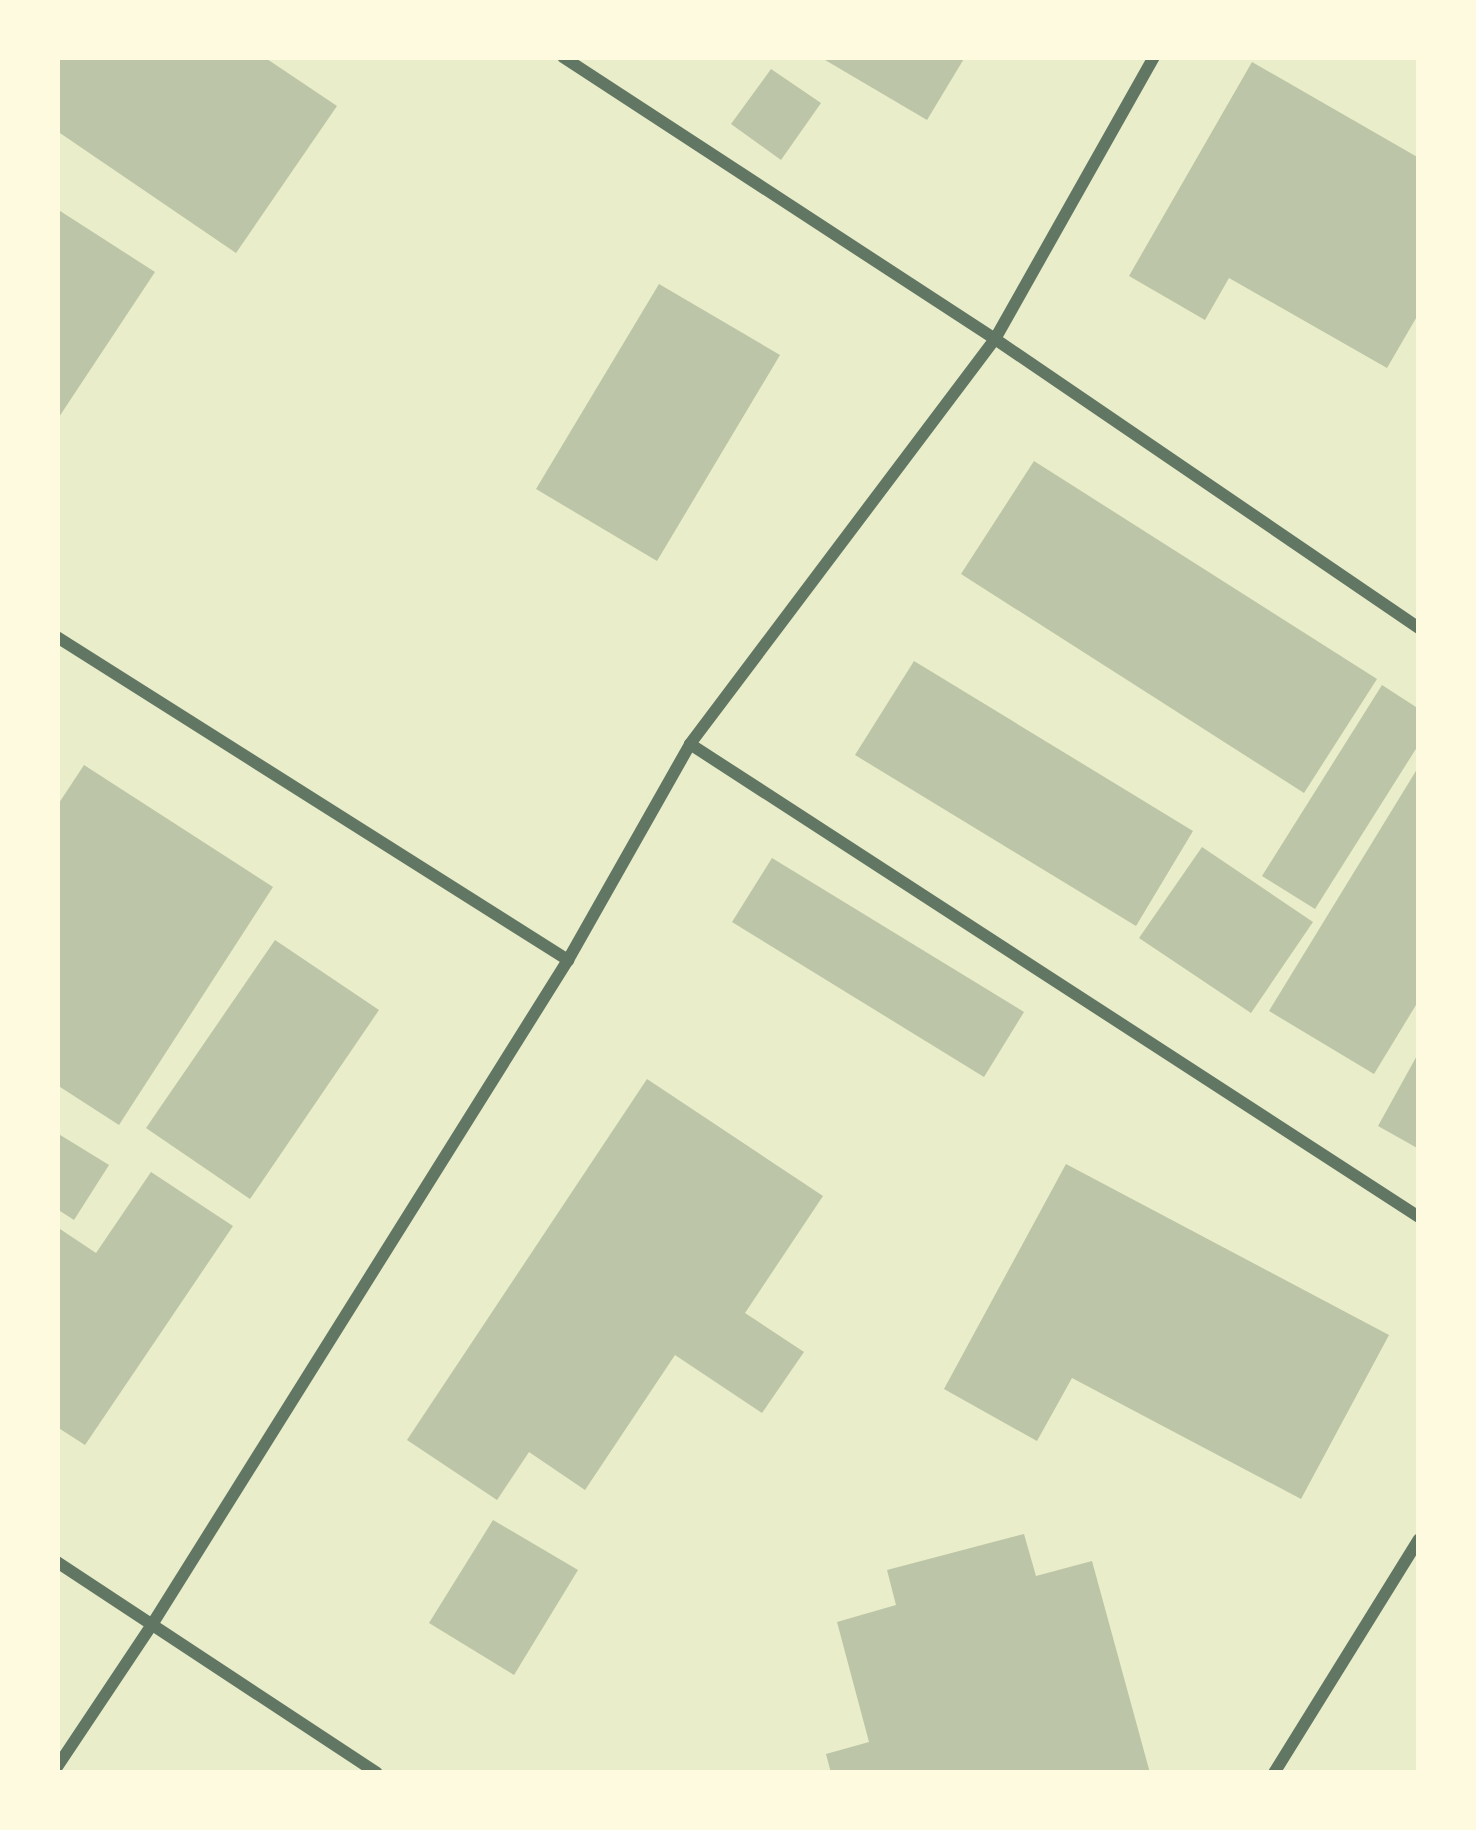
<!DOCTYPE html>
<style>
body{margin:0}
#map{position:relative;width:1476px;height:1830px;overflow:hidden;background:#e9edc9;font-family:Inter,sans-serif}
div>[style]{position:absolute}
.building>*{inset:0;background:#bcc5a7}
.minor>*{height:12px;margin:-6px;padding:0 6px;transform-origin:6px;border-radius:6px;background:#617663}
span{translate:-50% -50%;white-space:nowrap;text-align:center;line-height:1.15;-webkit-text-stroke:12px #fefae0;paint-order:stroke}
.frame{position:absolute;inset:0;border:60px solid #fefae0;pointer-events:none}
</style>
<div id="map">
<div class="building">
<i style="clip-path:polygon(57px 57px,264px 57px,337px 106px,236px 253px,57px 131px)"></i>
<i style="clip-path:polygon(820px 57px,965px 57px,927px 120px)"></i>
<i style="clip-path:polygon(1252px 62px,1419px 158px,1419px 313px,1387px 368px,1229px 278px,1205px 320px,1129px 276px)"></i>
<i style="clip-path:polygon(771px 69px,821px 103px,781px 160px,731px 124px)"></i>
<i style="clip-path:polygon(57px 209px,155px 272px,57px 420px)"></i>
<i style="clip-path:polygon(659px 284px,780px 355px,657px 561px,536px 489px)"></i>
<i style="clip-path:polygon(1034px 461px,1377px 679px,1304px 793px,961px 574px)"></i>
<i style="clip-path:polygon(914px 661px,1193px 831px,1136px 926px,855px 755px)"></i>
<i style="clip-path:polygon(1382px 685px,1419px 709px,1419px 744px,1315px 909px,1262px 876px)"></i>
<i style="clip-path:polygon(84px 765px,273px 887px,119px 1125px,57px 1085px,57px 806px)"></i>
<i style="clip-path:polygon(1419px 766px,1419px 1000px,1374px 1074px,1269px 1011px)"></i>
<i style="clip-path:polygon(1202px 847px,1313px 922px,1251px 1013px,1139px 938px)"></i>
<i style="clip-path:polygon(772px 858px,1024px 1012px,984px 1077px,732px 922px)"></i>
<i style="clip-path:polygon(275px 940px,379px 1010px,250px 1199px,146px 1128px)"></i>
<i style="clip-path:polygon(1419px 1052px,1419px 1149px,1378px 1126px)"></i>
<i style="clip-path:polygon(647px 1079px,823px 1196px,745px 1313px,804px 1352px,762px 1413px,675px 1355px,585px 1490px,529px 1452px,497px 1500px,407px 1440px)"></i>
<i style="clip-path:polygon(57px 1133px,109px 1165px,74px 1220px,57px 1209px)"></i>
<i style="clip-path:polygon(1066px 1164px,1389px 1335px,1301px 1499px,1072px 1378px,1037px 1441px,944px 1389px)"></i>
<i style="clip-path:polygon(151px 1172px,233px 1226px,85px 1445px,57px 1427px,57px 1227px,96px 1253px)"></i>
<i style="clip-path:polygon(493px 1520px,578px 1570px,514px 1675px,429px 1623px)"></i>
<i style="clip-path:polygon(1024px 1534px,1036px 1576px,1092px 1561px,1150px 1773px,831px 1773px,826px 1754px,869px 1742px,837px 1622px,896px 1605px,887px 1570px)"></i>
</div>
<div class="minor">
<i style="left:563px;top:57px;width:516px;rotate:33.14deg"></i>
<i style="left:995px;top:339px;width:513px;rotate:34.28deg"></i>
<i style="left:57px;top:637px;width:605px;rotate:32.3deg"></i>
<i style="left:690px;top:744px;width:869px;rotate:32.98deg"></i>
<i style="left:57px;top:1562px;width:383px;rotate:33.4deg"></i>
<i style="left:57px;top:1767px;width:173px;rotate:-56.3deg"></i>
<i style="left:153px;top:1623px;width:782px;rotate:-57.96deg"></i>
<i style="left:568px;top:960px;width:248px;rotate:-60.5deg"></i>
<i style="left:690px;top:744px;width:507px;rotate:-53.02deg"></i>
<i style="left:995px;top:339px;width:324px;rotate:-60.6deg"></i>
<i style="left:1274px;top:1773px;width:275px;rotate:-58.2deg"></i>
</div>
<div class="frame"></div>
</div>
